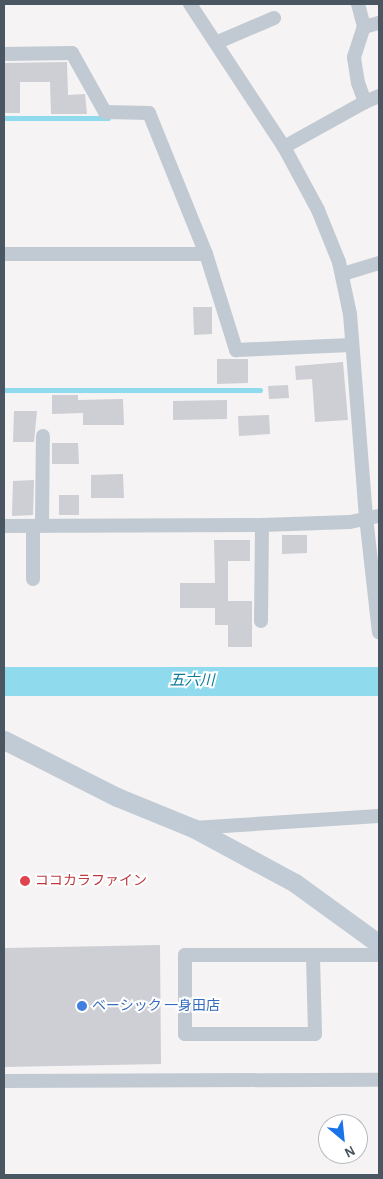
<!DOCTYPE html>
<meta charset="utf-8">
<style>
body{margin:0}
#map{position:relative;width:383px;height:1179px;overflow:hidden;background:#f5f3f3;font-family:"Alegreya Sans","Noto Sans JP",sans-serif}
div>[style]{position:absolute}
.stream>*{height:5px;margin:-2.5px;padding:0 2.5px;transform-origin:2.5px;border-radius:2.5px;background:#90daee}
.river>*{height:29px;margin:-14.5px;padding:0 14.5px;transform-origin:14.5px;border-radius:14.5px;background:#90daee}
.building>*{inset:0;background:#cdcfd5}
.street>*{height:14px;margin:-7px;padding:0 7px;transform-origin:7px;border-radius:7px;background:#c1cad2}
.secondary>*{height:19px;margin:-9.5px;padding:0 9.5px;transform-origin:9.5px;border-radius:9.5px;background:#c1cbd6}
.dots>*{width:14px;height:14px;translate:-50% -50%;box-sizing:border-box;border:2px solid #fff;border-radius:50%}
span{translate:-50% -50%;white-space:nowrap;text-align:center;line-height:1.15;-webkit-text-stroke:4px #fff;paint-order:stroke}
.health-label{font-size:14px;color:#be3a42}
.left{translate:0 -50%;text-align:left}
.shop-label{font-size:14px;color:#366cbe}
.water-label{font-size:15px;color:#0c7c9b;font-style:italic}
.frame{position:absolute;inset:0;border:5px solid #4a5661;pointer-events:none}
.north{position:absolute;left:318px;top:1114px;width:50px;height:50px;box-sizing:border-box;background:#fff;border:1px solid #b7bbc0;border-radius:50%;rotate:152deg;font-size:14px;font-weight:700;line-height:20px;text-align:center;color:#4a5661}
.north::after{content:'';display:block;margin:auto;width:18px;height:22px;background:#1a73e8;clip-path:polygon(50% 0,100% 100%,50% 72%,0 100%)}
</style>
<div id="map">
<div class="stream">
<i style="left:4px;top:118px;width:104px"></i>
<i style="left:4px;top:390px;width:256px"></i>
</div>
<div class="river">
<i style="left:4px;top:681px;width:375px"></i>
</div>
<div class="building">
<i style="clip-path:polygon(67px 62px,68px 95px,85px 94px,87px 114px,51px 114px,50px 82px,20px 82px,20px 113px,4px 113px,4px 63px)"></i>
<i style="clip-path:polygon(193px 307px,212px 307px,212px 334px,194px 335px)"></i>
<i style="clip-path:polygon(217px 359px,248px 359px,248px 383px,217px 384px)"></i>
<i style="clip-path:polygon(343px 362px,348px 420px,315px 422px,312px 379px,296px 380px,295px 366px)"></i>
<i style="clip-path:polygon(288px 385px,289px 398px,269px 399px,268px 386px)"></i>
<i style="clip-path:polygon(52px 395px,78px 395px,78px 400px,123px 399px,124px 425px,83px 425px,83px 413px,52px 414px)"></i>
<i style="clip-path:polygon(227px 400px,227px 419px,173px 420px,173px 401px)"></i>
<i style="clip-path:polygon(14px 411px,37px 411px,34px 442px,13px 442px)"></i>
<i style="clip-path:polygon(269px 415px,270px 434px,239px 436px,238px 416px)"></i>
<i style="clip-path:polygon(52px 443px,78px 443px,79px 464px,52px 464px)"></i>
<i style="clip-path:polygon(123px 474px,124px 498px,91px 498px,91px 475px)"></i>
<i style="clip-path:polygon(34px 480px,33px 515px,12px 516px,13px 481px)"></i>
<i style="clip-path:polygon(59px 495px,79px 495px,79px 515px,59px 515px)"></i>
<i style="clip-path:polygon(282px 535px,307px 535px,307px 553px,282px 554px)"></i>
<i style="clip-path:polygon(214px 540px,250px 540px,250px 561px,228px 561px,228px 601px,252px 601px,252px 647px,228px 647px,228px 625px,215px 625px,215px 608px,180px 608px,180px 583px,215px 583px)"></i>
<i style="clip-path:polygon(160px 945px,161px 1064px,4px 1067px,4px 948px)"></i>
</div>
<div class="street">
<i style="left:190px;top:4px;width:171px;rotate:56.7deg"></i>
<i style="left:284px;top:147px;width:72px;rotate:61.6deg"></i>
<i style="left:318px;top:210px;width:56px;rotate:68deg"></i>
<i style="left:339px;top:262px;width:53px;rotate:78.1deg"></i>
<i style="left:350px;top:314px;width:204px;rotate:85.5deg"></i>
<i style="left:366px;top:517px;width:116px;rotate:83.6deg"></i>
<i style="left:358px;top:4px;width:24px;rotate:75deg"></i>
<i style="left:364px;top:27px;width:16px;rotate:-15deg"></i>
<i style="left:218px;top:42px;width:61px;rotate:-23.2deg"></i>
<i style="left:4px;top:54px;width:68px;rotate:-0.8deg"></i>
<i style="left:72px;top:53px;width:68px;rotate:60.8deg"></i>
<i style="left:105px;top:112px;width:44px;rotate:1.3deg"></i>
<i style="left:149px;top:113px;width:152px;rotate:68deg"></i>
<i style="left:365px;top:102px;width:15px;rotate:-23deg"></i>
<i style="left:284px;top:147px;width:93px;rotate:-29.1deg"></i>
<i style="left:365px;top:102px;width:20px;rotate:-110deg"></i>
<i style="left:358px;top:83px;width:26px;rotate:-99deg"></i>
<i style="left:354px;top:57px;width:32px;rotate:-72deg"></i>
<i style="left:4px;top:254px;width:202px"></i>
<i style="left:206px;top:254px;width:101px;rotate:72.6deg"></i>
<i style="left:236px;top:350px;width:115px;rotate:-2.5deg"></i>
<i style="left:343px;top:274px;width:38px;rotate:-17deg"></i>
<i style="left:42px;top:525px;width:89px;rotate:-89.4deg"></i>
<i style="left:4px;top:526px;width:258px;rotate:-0.2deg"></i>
<i style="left:262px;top:525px;width:88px;rotate:-2deg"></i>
<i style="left:350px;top:522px;width:30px;rotate:-12deg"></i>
<i style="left:33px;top:579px;width:53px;rotate:-90deg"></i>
<i style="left:261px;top:621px;width:96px;rotate:-89.4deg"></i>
<i style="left:193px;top:828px;width:186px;rotate:-3.7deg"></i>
<i style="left:313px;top:957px;width:77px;rotate:88.5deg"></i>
<i style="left:315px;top:1034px;width:130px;rotate:180deg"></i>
<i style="left:185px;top:1034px;width:79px;rotate:-90deg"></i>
<i style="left:185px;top:955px;width:194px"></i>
<i style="left:4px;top:1081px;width:375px;rotate:-0.2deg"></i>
</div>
<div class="secondary">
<i style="left:4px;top:740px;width:127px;rotate:26.8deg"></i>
<i style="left:117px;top:797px;width:82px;rotate:22.2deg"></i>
<i style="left:193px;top:828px;width:116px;rotate:28.3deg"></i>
<i style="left:295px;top:883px;width:104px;rotate:36deg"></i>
</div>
<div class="dots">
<i style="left:25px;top:881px;background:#e0444e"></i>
<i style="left:82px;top:1006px;background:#3f7fe0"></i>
</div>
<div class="health-label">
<span class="left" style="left:35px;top:881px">ココカラファイン</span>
</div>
<div class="shop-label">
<span class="left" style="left:92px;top:1006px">ベーシック 一身田店</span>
</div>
<div class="water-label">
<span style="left:192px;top:681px">五六川</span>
</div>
<div class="frame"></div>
<div class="north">N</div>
</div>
